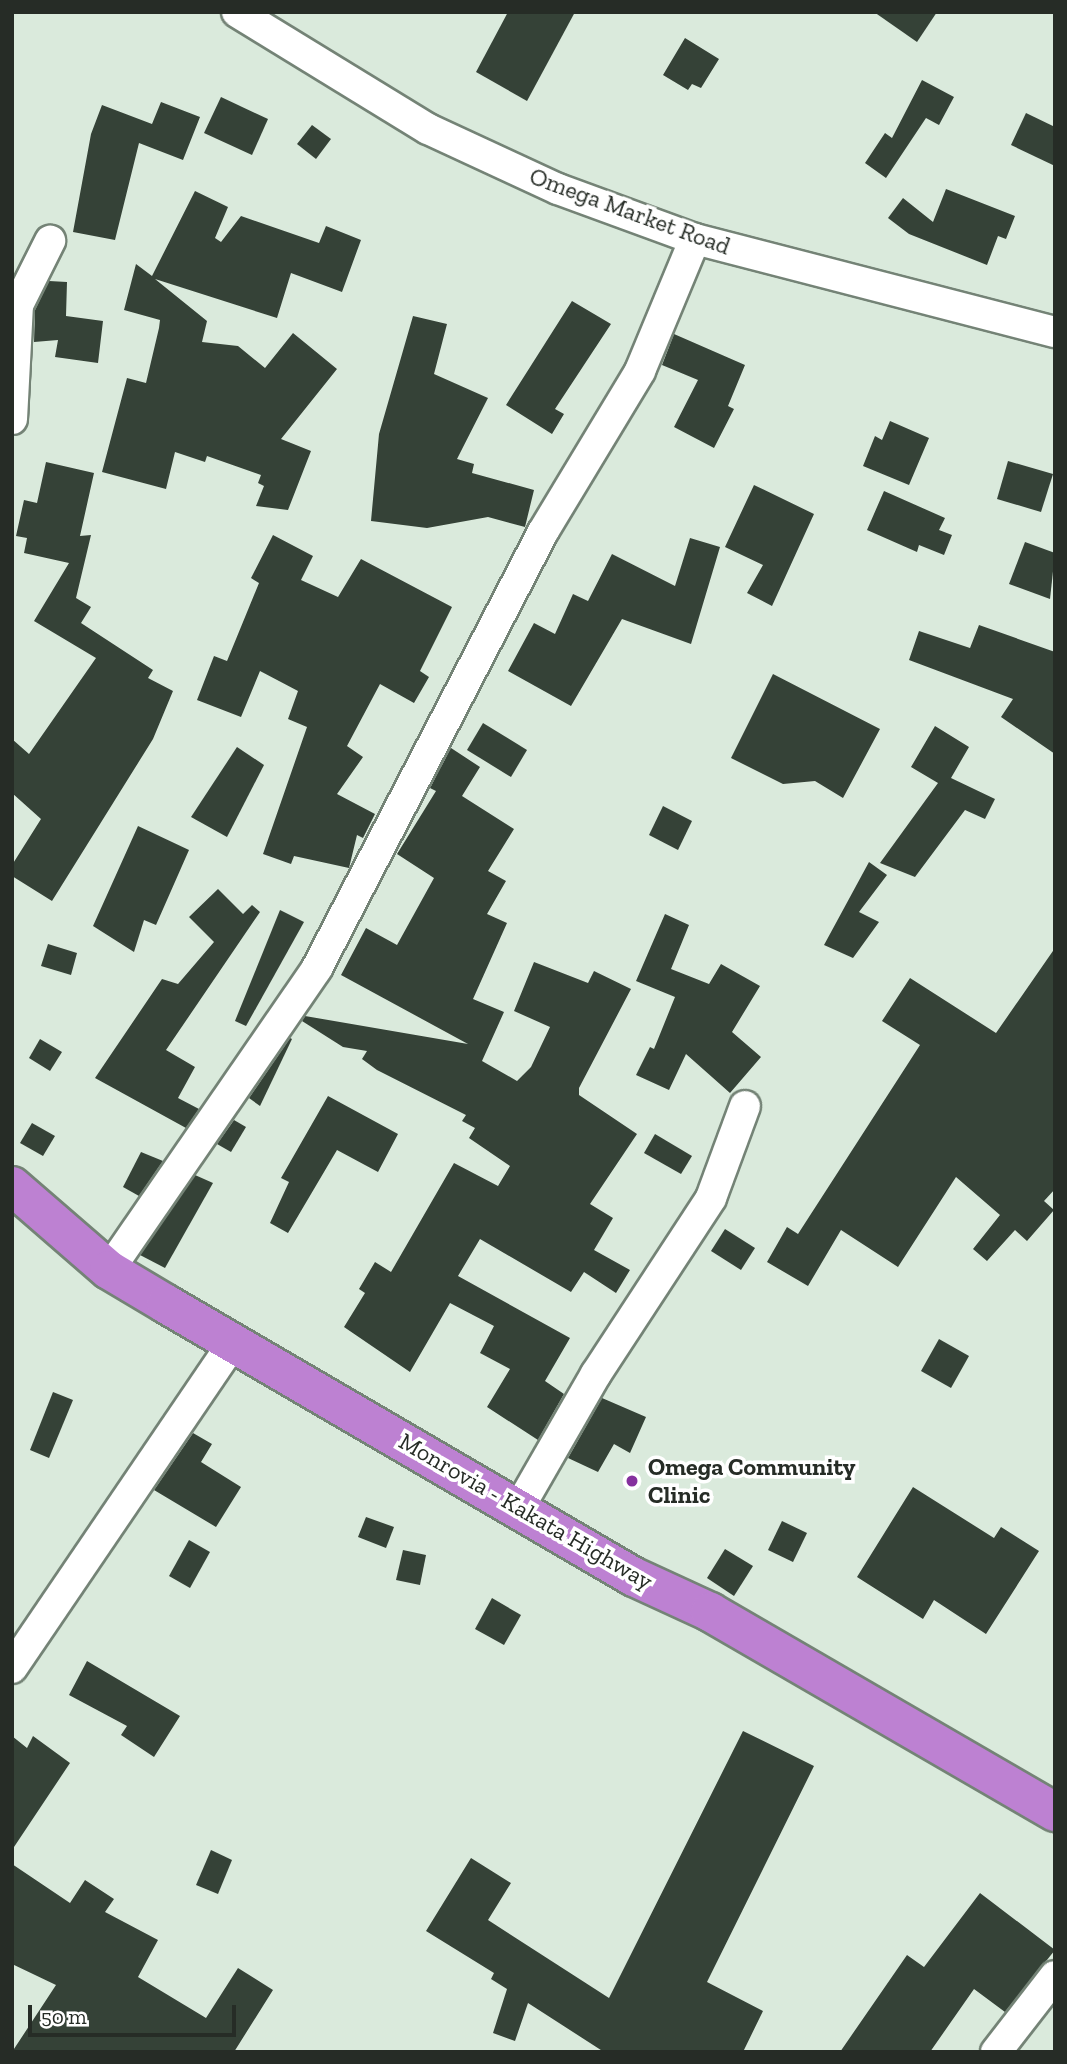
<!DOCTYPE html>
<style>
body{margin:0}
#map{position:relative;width:1067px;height:2064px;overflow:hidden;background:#daeadc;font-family:"Zilla Slab",serif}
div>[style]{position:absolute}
.building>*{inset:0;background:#354237}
.roads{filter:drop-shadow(2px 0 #748376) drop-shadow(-2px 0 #748376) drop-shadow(0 2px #748376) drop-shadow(0 -2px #748376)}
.street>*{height:30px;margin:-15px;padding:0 15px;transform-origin:15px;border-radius:15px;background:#fff}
.highway>*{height:38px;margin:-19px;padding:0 19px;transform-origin:19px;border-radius:19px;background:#bd81d2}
.dots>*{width:19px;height:19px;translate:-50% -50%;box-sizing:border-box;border:4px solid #fff;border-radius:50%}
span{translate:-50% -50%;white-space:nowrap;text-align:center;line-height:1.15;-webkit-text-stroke:7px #fff;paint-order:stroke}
.street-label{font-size:24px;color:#262c26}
.poi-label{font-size:24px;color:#262c26;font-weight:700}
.left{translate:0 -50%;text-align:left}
.frame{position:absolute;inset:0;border:14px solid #262c26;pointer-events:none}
.scale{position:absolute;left:28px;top:2005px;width:208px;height:32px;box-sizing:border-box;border:4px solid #262c26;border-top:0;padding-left:9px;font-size:21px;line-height:24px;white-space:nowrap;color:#262c26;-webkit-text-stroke:5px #fff;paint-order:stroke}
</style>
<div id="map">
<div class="building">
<i style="clip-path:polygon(508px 12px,575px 12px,527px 101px,476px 72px)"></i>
<i style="clip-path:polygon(874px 12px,937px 12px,917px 42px)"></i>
<i style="clip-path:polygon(685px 38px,719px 59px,701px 88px,692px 84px,688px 90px,663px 75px)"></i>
<i style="clip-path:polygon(922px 80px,954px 97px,939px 125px,926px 118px,886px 178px,865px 163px,885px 133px,892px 138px)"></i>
<i style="clip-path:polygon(221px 97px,268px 119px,252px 155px,204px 133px)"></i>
<i style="clip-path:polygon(161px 102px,200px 117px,183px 160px,139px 143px,115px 240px,73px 232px,91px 134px,102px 105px,152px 124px)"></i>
<i style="clip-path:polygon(1026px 113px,1055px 127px,1055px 166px,1011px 145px)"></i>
<i style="clip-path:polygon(312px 125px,331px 139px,316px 159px,297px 144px)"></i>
<i style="clip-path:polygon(946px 189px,1015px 216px,1006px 239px,998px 236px,987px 265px,909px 234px,888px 218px,903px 198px,933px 222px)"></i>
<i style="clip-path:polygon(195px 191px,228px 207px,215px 238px,221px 242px,241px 216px,319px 243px,326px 226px,361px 240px,342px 292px,291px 273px,277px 318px,155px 279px,207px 321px,202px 342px,238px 346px,265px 368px,293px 333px,337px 369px,281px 439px,311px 451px,288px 510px,256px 506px,264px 486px,258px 483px,261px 475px,207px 456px,205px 462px,175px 452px,166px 489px,102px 472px,127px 378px,146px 383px,159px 328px,160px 320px,124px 310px,136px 264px,152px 276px)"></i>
<i style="clip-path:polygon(49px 281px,67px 282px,66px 316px,103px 321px,98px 363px,55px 357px,58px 340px,34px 342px,35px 310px)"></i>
<i style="clip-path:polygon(572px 301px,611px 324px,555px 409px,564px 414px,552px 434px,506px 405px)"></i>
<i style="clip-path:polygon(413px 316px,447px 324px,434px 374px,488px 398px,457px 459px,474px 464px,472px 473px,534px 490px,525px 527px,488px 517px,427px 528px,371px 521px,379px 434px)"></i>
<i style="clip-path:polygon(674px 334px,745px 365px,728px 406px,734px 409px,714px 448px,674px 427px,698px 380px,662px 365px)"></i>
<i style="clip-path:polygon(890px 421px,929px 438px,909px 485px,863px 466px,875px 436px,882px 440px)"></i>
<i style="clip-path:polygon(1008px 461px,1053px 474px,1041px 512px,997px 499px)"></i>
<i style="clip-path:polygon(46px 462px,94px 473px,80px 536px,91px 535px,76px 598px,91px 607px,81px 623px,153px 670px,148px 678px,173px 691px,153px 739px,52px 901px,12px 876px,12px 865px,41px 819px,12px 793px,12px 739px,29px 754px,96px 658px,34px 621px,69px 563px,24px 553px,27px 538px,16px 536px,24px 500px,37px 503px)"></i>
<i style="clip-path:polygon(754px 485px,814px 514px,772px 606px,747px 593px,763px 565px,725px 547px)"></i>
<i style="clip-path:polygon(884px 491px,945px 518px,939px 530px,952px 535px,944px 555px,919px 545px,917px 552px,867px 530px)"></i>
<i style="clip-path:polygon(273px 535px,313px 556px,301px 580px,338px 597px,361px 559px,452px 607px,420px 671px,429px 677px,414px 703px,380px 684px,347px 746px,363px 757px,337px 794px,375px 814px,363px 838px,357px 835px,349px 868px,294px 856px,291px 864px,263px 854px,307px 727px,288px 719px,298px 691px,260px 671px,241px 717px,197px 700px,214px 656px,227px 661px,259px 583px,251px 578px)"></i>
<i style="clip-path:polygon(690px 538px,720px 547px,691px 644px,622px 619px,571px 706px,508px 671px,534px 623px,555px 634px,573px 594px,588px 601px,612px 554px,675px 586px)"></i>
<i style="clip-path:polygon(1025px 542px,1055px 553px,1050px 599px,1009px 584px)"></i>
<i style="clip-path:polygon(979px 625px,1055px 652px,1055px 754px,1001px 717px,1013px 699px,909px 660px,919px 631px,970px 648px)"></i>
<i style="clip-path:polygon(773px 674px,880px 729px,843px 798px,815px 781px,783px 784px,731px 758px)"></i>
<i style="clip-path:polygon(483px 723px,527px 750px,511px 777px,467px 750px)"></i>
<i style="clip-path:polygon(935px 726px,969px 747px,951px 778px,995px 799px,985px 819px,965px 810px,915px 877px,880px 863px,938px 783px,911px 767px)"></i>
<i style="clip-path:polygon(237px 747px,264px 765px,227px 837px,191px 817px)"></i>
<i style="clip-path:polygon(451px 748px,480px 767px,462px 796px,514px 829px,488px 871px,506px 881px,487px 914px,507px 923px,473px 999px,504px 1012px,482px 1061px,517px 1081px,531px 1067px,550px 1027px,514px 1011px,534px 962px,588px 983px,594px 971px,631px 989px,579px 1088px,579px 1095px,637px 1134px,590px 1204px,613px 1218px,594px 1250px,630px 1270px,616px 1293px,584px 1272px,571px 1292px,480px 1239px,458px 1276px,570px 1338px,545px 1381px,564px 1394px,538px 1440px,487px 1407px,510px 1369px,480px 1353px,494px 1326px,450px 1303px,410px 1372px,344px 1327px,365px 1293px,359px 1289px,375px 1262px,391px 1272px,454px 1163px,498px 1186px,510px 1166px,469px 1138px,475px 1128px,462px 1121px,466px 1115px,377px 1070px,362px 1059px,367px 1051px,343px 1047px,302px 1021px,305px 1016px,468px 1044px,341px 975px,366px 928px,397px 945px,434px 878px,397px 854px,436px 791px,430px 788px)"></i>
<i style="clip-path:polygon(663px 806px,692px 821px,678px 850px,649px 835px)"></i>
<i style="clip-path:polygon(138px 826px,189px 850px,156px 925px,144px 920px,134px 952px,93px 926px)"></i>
<i style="clip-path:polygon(869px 862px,887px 875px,859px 912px,879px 922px,853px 958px,824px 945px)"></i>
<i style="clip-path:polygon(218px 889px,243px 914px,252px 905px,260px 912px,166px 1050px,195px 1067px,178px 1098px,199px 1109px,186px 1128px,95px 1078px,162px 979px,178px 984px,214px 942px,189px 917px)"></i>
<i style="clip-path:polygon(280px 910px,304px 922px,246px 1026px,235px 1021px)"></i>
<i style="clip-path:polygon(665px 914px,689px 925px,671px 969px,709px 984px,721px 964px,760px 986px,732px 1032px,761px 1057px,730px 1093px,686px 1054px,669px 1090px,636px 1075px,650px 1047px,654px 1049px,675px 997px,636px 981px)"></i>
<i style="clip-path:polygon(48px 944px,77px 953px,71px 975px,41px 966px)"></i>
<i style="clip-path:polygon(1055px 948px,1055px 1189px,1044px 1201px,1054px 1210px,1027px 1241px,1015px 1230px,987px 1261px,973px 1249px,1000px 1215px,956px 1177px,898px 1267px,841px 1230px,808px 1286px,767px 1262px,787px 1227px,798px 1234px,920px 1045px,882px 1021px,910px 978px,996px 1033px)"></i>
<i style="clip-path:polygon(290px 1038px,292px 1039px,260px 1106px,249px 1098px)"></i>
<i style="clip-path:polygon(40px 1039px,62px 1052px,50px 1071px,29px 1058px)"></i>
<i style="clip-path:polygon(328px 1096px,398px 1134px,378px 1172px,337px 1150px,288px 1233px,270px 1223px,289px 1182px,281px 1178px)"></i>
<i style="clip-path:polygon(234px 1120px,246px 1127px,231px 1152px,217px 1144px)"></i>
<i style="clip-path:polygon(32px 1123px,55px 1136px,43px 1156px,20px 1143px)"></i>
<i style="clip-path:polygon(655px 1134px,692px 1156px,681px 1174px,644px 1153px)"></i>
<i style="clip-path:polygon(141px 1152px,163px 1161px,139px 1196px,123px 1187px)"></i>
<i style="clip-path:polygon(195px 1175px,213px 1183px,165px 1268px,140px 1255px)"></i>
<i style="clip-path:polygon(725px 1229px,755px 1248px,741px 1270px,711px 1251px)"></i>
<i style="clip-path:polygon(939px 1339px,969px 1356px,951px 1388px,921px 1371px)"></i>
<i style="clip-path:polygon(53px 1392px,73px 1400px,49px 1458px,30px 1450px)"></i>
<i style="clip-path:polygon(602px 1398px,646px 1417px,630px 1453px,614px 1444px,598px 1472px,568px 1458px)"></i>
<i style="clip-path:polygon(193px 1433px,212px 1444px,201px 1462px,241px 1487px,216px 1527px,154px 1490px)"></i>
<i style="clip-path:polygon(913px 1487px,994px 1538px,1001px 1527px,1039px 1551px,986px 1634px,934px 1600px,923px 1619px,857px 1577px)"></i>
<i style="clip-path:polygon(366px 1517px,394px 1527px,386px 1548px,358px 1537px)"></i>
<i style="clip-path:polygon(782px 1521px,807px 1533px,793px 1562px,768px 1550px)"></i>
<i style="clip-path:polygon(189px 1540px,210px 1552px,190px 1588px,169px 1576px)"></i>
<i style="clip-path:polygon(725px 1549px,753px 1566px,734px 1596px,707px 1578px)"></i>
<i style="clip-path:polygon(403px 1550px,426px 1555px,420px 1585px,396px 1580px)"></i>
<i style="clip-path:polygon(492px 1598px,521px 1615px,504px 1645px,475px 1629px)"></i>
<i style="clip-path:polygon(87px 1661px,180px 1716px,154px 1757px,121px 1735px,127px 1726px,69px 1695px)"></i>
<i style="clip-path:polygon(743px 1731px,814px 1766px,707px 1982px,763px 2011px,743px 2052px,604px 2052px,528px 2003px,515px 2041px,493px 2033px,507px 1989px,491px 1979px,494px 1973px,426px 1931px,471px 1858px,511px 1883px,488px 1920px,609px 1998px)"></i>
<i style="clip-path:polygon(12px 1736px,27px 1748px,33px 1736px,70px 1763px,12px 1850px)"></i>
<i style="clip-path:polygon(211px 1850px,232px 1860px,218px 1894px,196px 1885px)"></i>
<i style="clip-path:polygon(12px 1864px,70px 1903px,85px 1880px,114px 1899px,105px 1912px,158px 1940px,138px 1977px,206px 2018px,238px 1968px,273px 1990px,234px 2052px,12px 2052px,56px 1985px,12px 1964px)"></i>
<i style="clip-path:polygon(980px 1893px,1055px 1950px,1005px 2012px,974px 1989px,930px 2052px,840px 2052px,907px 1955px,924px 1967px)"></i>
</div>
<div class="roads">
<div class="street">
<i style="left:237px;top:12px;width:224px;rotate:31.5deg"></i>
<i style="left:428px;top:129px;width:143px;rotate:24.8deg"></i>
<i style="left:558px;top:189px;width:146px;rotate:20.1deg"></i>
<i style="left:695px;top:239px;width:372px;rotate:14.5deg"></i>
<i style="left:12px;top:419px;width:114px;rotate:-87deg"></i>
<i style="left:18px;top:305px;width:72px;rotate:-63.4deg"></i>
<i style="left:109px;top:1270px;width:367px;rotate:-55.4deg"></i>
<i style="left:317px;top:968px;width:491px;rotate:-62.6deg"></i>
<i style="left:543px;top:532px;width:188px;rotate:-58.9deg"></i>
<i style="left:640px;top:371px;width:143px;rotate:-67.4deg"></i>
<i style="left:520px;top:1506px;width:152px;rotate:-60.1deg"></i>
<i style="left:596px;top:1374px;width:210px;rotate:-56.8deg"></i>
<i style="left:711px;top:1198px;width:98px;rotate:-69.7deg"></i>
<i style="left:12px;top:1668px;width:395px;rotate:-55.8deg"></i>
<i style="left:996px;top:2052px;width:96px;rotate:-52.2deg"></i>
</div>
<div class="highway">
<i style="left:12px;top:1186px;width:128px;rotate:40.9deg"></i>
<i style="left:109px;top:1270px;width:66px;rotate:30.8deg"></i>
<i style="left:166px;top:1304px;width:542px;rotate:30.26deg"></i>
<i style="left:634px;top:1577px;width:84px;rotate:24.7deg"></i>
<i style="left:710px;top:1612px;width:399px;rotate:30.1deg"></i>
</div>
</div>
<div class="dots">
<i style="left:632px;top:1481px;background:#85309e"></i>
</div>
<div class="street-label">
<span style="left:630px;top:211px;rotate:20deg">Omega Market Road</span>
<span style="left:526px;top:1511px;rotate:30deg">Monrovia - Kakata Highway</span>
</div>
<div class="poi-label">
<span class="left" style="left:648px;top:1481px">Omega Community<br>Clinic</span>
</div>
<div class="frame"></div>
<div class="scale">50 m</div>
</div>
